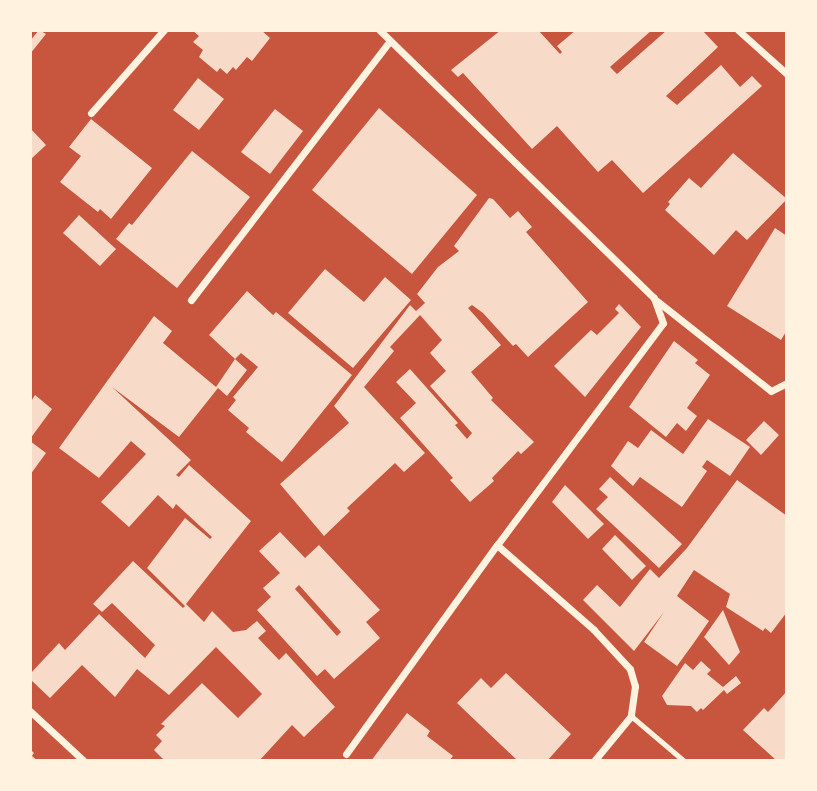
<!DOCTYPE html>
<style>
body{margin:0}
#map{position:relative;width:817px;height:791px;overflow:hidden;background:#c8553d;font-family:"Zilla Slab",serif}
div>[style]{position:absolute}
.building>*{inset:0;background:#f7dbc8}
.service>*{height:5px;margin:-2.5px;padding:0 2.5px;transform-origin:2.5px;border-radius:2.5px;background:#fff3e0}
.minor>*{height:7px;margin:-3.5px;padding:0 3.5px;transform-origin:3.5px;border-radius:3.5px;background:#fff3e0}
span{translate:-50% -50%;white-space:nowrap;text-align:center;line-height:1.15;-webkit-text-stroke:5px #fff3e0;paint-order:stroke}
.frame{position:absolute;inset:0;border:32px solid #fff3e0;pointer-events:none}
</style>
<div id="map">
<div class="building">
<i style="clip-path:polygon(39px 30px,46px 34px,30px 54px,30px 41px)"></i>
<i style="clip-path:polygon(192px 30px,261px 30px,270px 38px,252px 61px,247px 57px,236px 70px,233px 67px,227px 74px,220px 68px,217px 72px,199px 57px,203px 50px,193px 42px,199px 36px)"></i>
<i style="clip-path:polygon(501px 30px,538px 30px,560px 54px,562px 52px,557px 46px,576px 30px,652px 30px,610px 67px,617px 74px,667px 30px,702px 30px,718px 47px,666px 96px,677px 105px,721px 65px,740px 87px,752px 76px,762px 86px,643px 193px,612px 160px,598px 172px,557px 126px,532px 149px,463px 73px,458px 77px,451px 70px)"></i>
<i style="clip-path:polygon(198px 78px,224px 99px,199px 130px,173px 110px)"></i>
<i style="clip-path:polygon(379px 108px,477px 195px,412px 274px,312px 190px)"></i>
<i style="clip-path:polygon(275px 109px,303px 131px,270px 174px,241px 152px)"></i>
<i style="clip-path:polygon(91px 119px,152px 168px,111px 219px,100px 209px,98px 212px,60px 182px,81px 156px,69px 147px)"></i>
<i style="clip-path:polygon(30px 128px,46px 145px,30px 160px)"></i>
<i style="clip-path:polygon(192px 151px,250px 197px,177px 288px,116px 239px,129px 223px,132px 225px)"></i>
<i style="clip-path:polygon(733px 153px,787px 199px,747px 240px,736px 230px,714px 255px,665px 210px,670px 204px,668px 202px,689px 178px,701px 188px)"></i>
<i style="clip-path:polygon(489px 198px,493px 199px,510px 218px,518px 211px,532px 227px,526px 232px,588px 302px,528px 357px,516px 344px,513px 346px,483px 313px,472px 305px,468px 308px,501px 345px,471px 372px,493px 398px,491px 400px,534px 442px,521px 454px,518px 451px,492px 478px,494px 481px,470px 502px,450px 480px,453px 478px,400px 418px,416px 403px,396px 382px,410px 369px,458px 423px,455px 425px,467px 439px,472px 433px,430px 386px,446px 371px,430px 353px,442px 340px,420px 315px,390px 347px,394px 351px,364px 387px,425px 453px,404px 472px,395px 463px,347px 508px,350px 511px,324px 536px,280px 484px,349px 423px,334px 406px,410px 305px,416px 311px,425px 303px,417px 294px,438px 267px,459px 251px,454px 246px)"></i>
<i style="clip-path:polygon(79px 215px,116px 249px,100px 266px,63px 233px)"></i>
<i style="clip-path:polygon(775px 228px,787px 236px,787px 330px,781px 340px,727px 306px)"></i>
<i style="clip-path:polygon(325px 269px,364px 302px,385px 277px,411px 300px,353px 368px,288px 313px)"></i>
<i style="clip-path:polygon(247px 291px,273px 315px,276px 312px,352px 375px,282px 462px,246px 432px,249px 428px,228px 410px,236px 400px,233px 397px,258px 367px,241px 353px,235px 359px,209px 335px)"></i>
<i style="clip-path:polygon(619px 304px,641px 327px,585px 397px,554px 366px,591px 330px,597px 335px,619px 313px,615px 309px)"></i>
<i style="clip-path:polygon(154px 316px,172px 331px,163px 343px,216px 387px,235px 359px,247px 370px,227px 396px,218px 388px,179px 437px,112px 387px,191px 460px,176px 475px,179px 477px,189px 465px,251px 521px,186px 604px,204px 622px,212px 611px,233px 632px,246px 630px,257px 621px,266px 631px,258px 638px,279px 660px,286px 653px,335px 707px,304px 737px,292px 725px,259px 761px,165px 761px,154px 750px,162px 741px,156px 735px,165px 726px,161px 724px,202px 683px,238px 718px,262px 694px,216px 647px,169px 695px,137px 669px,115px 697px,82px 665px,50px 698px,30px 679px,30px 674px,59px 643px,65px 650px,99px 614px,145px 658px,155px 645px,112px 603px,102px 612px,93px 604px,133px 561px,183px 608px,185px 606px,147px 568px,185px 518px,210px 539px,212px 537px,176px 504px,173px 509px,158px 495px,129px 527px,101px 502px,146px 454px,131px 441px,99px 478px,59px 448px)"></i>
<i style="clip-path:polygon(674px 341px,698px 360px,695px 363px,710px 375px,687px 408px,697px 416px,686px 431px,677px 423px,666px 437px,629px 407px)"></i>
<i style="clip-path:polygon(35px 395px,52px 409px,30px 439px,30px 403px)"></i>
<i style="clip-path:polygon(708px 419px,750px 447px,730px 476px,707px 460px,702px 467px,707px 471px,682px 507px,640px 477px,633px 486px,611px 466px,628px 441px,638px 448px,651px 430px,683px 454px)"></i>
<i style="clip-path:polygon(764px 421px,779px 435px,761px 455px,746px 440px)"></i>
<i style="clip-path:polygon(30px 441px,46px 453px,30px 475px)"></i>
<i style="clip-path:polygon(610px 477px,682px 544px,659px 568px,596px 509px,608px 497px,599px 489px)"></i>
<i style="clip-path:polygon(737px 480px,787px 516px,787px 612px,771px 633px,765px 628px,763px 631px,726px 607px,730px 594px,694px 570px,677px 596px,709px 621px,693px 644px,677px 666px,644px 642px,664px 612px,634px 651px,583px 600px,597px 585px,620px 607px,650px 569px,659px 578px,687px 548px)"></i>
<i style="clip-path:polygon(565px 485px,604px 524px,588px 539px,552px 502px)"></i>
<i style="clip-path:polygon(evenodd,280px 532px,305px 558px,319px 545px,380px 610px,366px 622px,380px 638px,334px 679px,325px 669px,317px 676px,257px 610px,271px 597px,263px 588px,280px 573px,259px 551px,280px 532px,299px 585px,341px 632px,337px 636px,295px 589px,299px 585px)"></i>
<i style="clip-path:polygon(615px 535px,646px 566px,632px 580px,602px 549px)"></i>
<i style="clip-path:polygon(723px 610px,740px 652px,729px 665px,704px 637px)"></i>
<i style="clip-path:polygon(701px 661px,711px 670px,707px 674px,723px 687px,736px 676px,741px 683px,727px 694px,724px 690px,703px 710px,701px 708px,697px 712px,691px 706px,667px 705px,662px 696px,685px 663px,693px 670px)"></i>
<i style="clip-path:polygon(506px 673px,571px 734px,547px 761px,518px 761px,457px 703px,481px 678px,491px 688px)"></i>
<i style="clip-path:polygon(787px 691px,787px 761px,777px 761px,743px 730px,764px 708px,768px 712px)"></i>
<i style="clip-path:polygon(407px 713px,430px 731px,427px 736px,453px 756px,449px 761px,371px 761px)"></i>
<i style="clip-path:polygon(30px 749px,34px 753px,32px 756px,38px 761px,30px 761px)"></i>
</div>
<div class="service">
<i style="left:631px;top:716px;width:70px;rotate:40.3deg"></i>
</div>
<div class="minor">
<i style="left:738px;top:30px;width:66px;rotate:41.9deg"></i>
<i style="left:91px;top:113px;width:111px;rotate:-48.7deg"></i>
<i style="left:191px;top:300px;width:327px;rotate:-52.5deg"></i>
<i style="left:657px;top:301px;width:145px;rotate:38.3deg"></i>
<i style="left:771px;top:391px;width:18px;rotate:-27deg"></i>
<i style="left:497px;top:545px;width:129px;rotate:41.2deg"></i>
<i style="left:594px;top:630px;width:53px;rotate:47.3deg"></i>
<i style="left:630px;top:669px;width:18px;rotate:74deg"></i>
<i style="left:635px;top:686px;width:30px;rotate:98deg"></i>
<i style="left:631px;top:716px;width:58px;rotate:129.4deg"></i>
<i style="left:30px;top:711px;width:74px;rotate:42.8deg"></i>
<i style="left:346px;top:754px;width:258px;rotate:-54.2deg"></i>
<i style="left:497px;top:545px;width:277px;rotate:-53.2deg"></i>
<i style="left:663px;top:323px;width:27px;rotate:-110deg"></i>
<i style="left:654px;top:298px;width:384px;rotate:-135.7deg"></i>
</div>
<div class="frame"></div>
</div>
